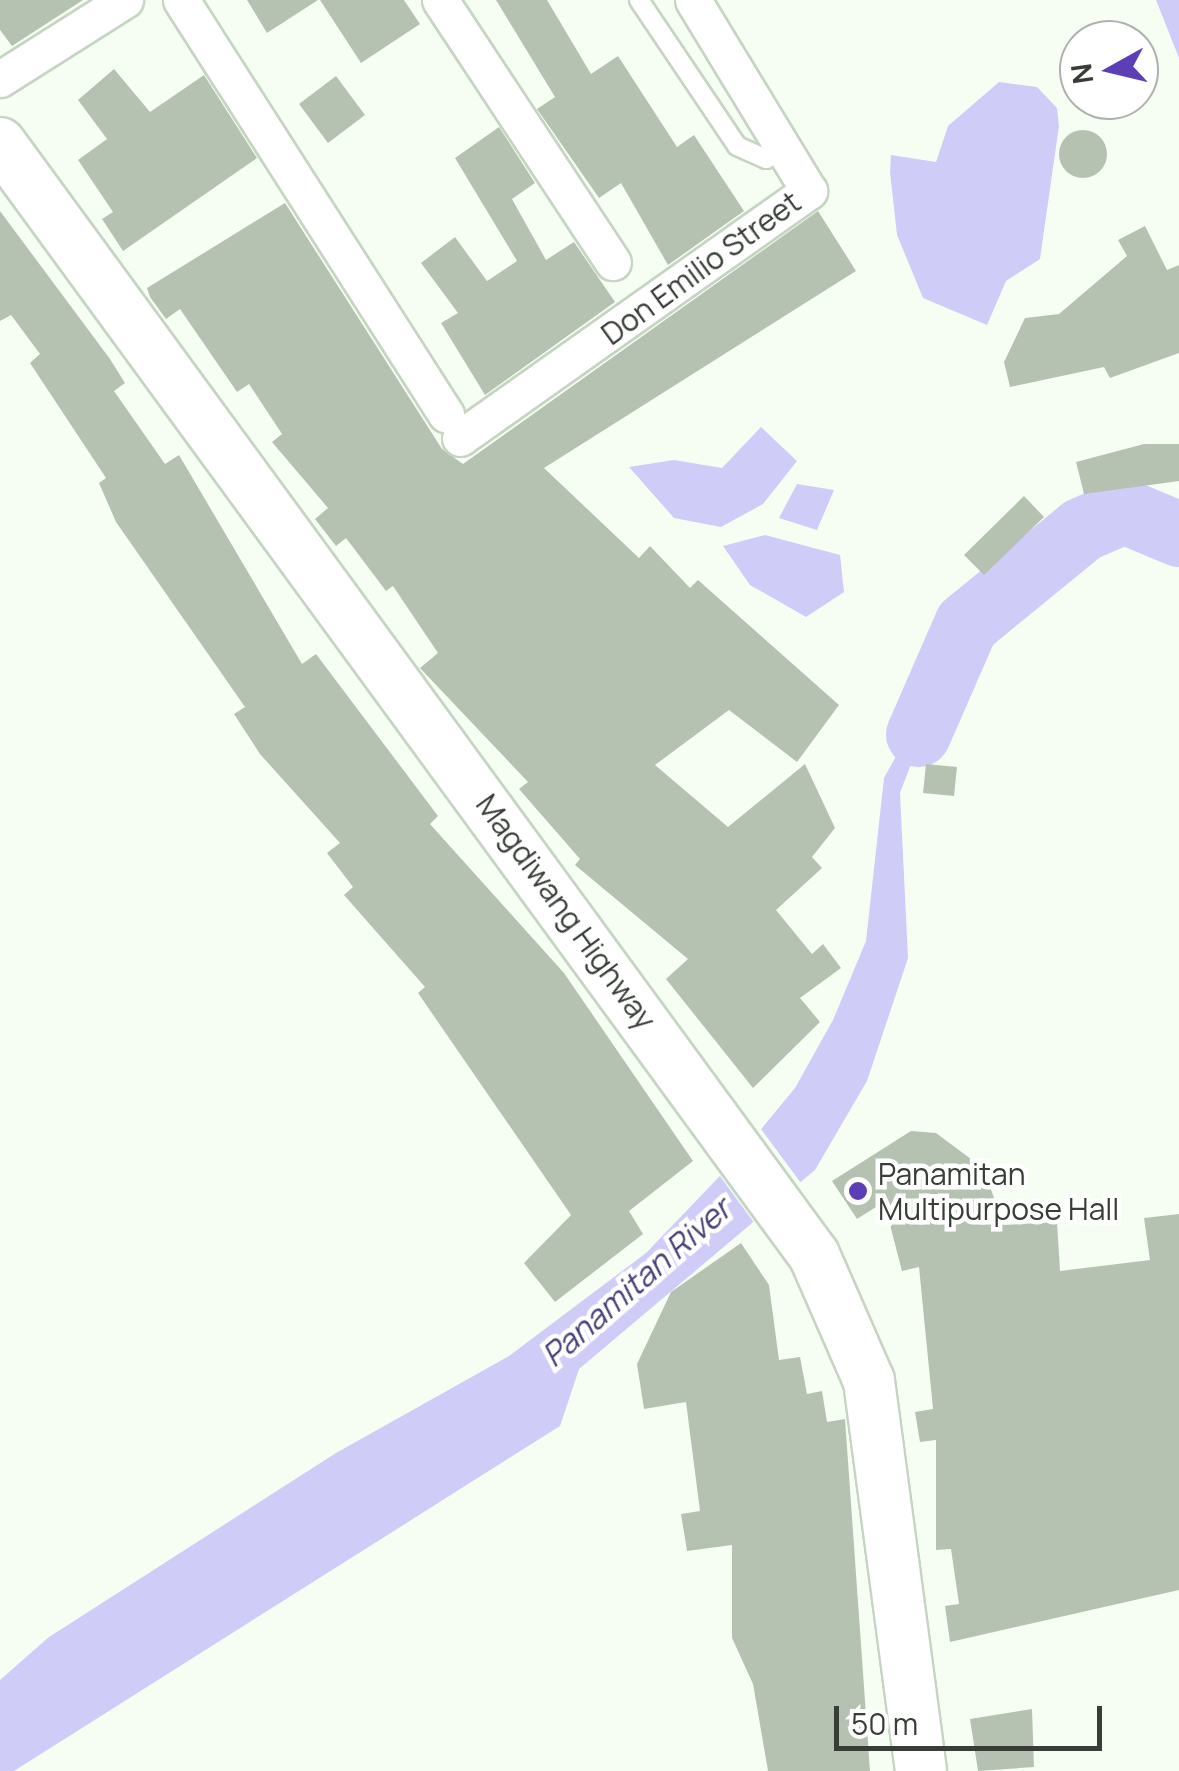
<!DOCTYPE html>
<style>
body{margin:0}
#map{position:relative;width:1179px;height:1771px;overflow:hidden;background:#f6fef4;font-family:Manrope,sans-serif}
div>[style]{position:absolute}
.water>*{inset:0;background:#d0ccf8}
.pier>*{inset:0;background:#f6fef4}
.river>*{height:65px;margin:-32.5px;padding:0 32.5px;transform-origin:32.5px;border-radius:32.5px;background:#d0ccf8}
.building>*{inset:0;background:#b5c2b2}
.round{border-radius:50%}
.roads{filter:drop-shadow(2px 0 #c7d4c4) drop-shadow(-2px 0 #c7d4c4) drop-shadow(0 2px #c7d4c4) drop-shadow(0 -2px #c7d4c4)}
.lane>*{height:18px;margin:-9px;padding:0 9px;transform-origin:9px;border-radius:9px;background:#fff}
.street>*{height:35px;margin:-17.5px;padding:0 17.5px;transform-origin:17.5px;border-radius:17.5px;background:#fff}
.secondary>*{height:50px;margin:-25px;padding:0 25px;transform-origin:25px;border-radius:25px;background:#fff}
.dots>*{width:28px;height:28px;translate:-50% -50%;box-sizing:border-box;border:5px solid #fff;border-radius:50%}
span{translate:-50% -50%;white-space:nowrap;text-align:center;line-height:1.15;-webkit-text-stroke:9px #fff;paint-order:stroke}
.street-label{font-size:30px;color:#383d37}
.poi-label{font-size:30px;color:#383d37}
.left{translate:0 -50%;text-align:left}
.water-label{font-size:32px;color:#494077;font-style:italic}
.north{position:absolute;left:1059px;top:20px;width:100px;height:100px;box-sizing:border-box;background:#fff;border:2px solid #afb1af;border-radius:50%;rotate:262deg;font-size:28px;font-weight:700;line-height:40px;text-align:center;color:#383d37}
.north::after{content:'';display:block;margin:auto;width:35px;height:45px;background:#5c3eb6;clip-path:polygon(50% 0,100% 100%,50% 72%,0 100%)}
.scale{position:absolute;left:834px;top:1706px;width:268px;height:45px;box-sizing:border-box;border:5px solid #383d37;border-top:0;padding-left:12px;font-size:30px;line-height:35px;white-space:nowrap;color:#383d37;-webkit-text-stroke:8px #fff;paint-order:stroke}
</style>
<div id="map">
<div class="water">
<i style="clip-path:polygon(1156px 0,1179px 0,1179px 58px)"></i>
<i style="clip-path:polygon(999px 82px,1037px 87px,1057px 108px,1059px 126px,1040px 259px,1006px 281px,987px 325px,923px 298px,897px 235px,890px 172px,891px 155px,936px 162px,948px 126px)"></i>
<i style="clip-path:polygon(761px 427px,797px 461px,763px 504px,721px 527px,674px 518px,629px 467px,674px 460px,722px 468px)"></i>
<i style="clip-path:polygon(797px 484px,834px 490px,817px 530px,779px 518px)"></i>
<i style="clip-path:polygon(765px 535px,840px 555px,844px 592px,806px 617px,750px 585px,723px 546px)"></i>
<i style="clip-path:polygon(954px 651px,900px 793px,908px 958px,867px 1081px,815px 1170px,579px 1369px,560px 1426px,14px 1771px,0 1771px,0 1680px,49px 1637px,336px 1453px,509px 1356px,646px 1253px,739px 1156px,795px 1088px,833px 1020px,866px 941px,884px 778px)"></i>
</div>
<div class="pier">
<i style="clip-path:polygon(758px 1125px,804px 1187px,758px 1228px,717px 1172px)"></i>
</div>
<div class="river">
<i style="left:918px;top:734px;width:120px;rotate:-66.4deg"></i>
<i style="left:966px;top:624px;width:150px;rotate:-39.3deg"></i>
<i style="left:1082px;top:529px;width:46px;rotate:-23.2deg"></i>
<i style="left:1124px;top:511px;width:60px;rotate:22.7deg"></i>
</div>
<div class="building">
<i style="clip-path:polygon(0 0,83px 0,12px 46px,0 30px)"></i>
<i style="clip-path:polygon(247px 0,318px 0,267px 33px)"></i>
<i style="clip-path:polygon(320px 0,404px 0,420px 24px,361px 63px)"></i>
<i style="clip-path:polygon(496px 0,547px 0,591px 74px,618px 56px,677px 147px,694px 135px,744px 211px,668px 265px,621px 183px,599px 198px,537px 109px,555px 97px)"></i>
<i style="clip-path:polygon(114px 69px,150px 112px,204px 75px,257px 158px,123px 251px,102px 219px,113px 212px,78px 160px,107px 139px,78px 100px)"></i>
<i style="clip-path:polygon(336px 76px,365px 115px,328px 143px,299px 104px)"></i>
<i style="clip-path:polygon(499px 127px,535px 183px,512px 199px,546px 260px,574px 242px,615px 302px,485px 395px,441px 323px,458px 313px,421px 263px,455px 237px,487px 281px,517px 261px,455px 158px)"></i>
<i class="round" style="left:1059px;top:130px;width:48px;height:48px"></i>
<i style="clip-path:polygon(285px 203px,442px 449px,463px 464px,818px 211px,856px 271px,544px 468px,639px 558px,650px 546px,690px 588px,698px 580px,839px 705px,797px 762px,729px 710px,655px 765px,728px 827px,805px 764px,835px 828px,812px 857px,822px 868px,776px 910px,812px 954px,823px 944px,841px 968px,800px 998px,820px 1022px,753px 1088px,666px 979px,688px 959px,575px 865px,580px 859px,519px 789px,528px 782px,420px 668px,438px 653px,393px 586px,386px 591px,346px 538px,336px 546px,315px 519px,328px 508px,272px 442px,282px 434px,249px 384px,237px 392px,180px 309px,166px 319px,150px 297px,147px 288px)"></i>
<i style="clip-path:polygon(0 211px,110px 359px,125px 383px,114px 391px,165px 464px,179px 455px,302px 664px,316px 654px,438px 816px,430px 824px,564px 973px,693px 1161px,629px 1211px,643px 1234px,555px 1302px,524px 1263px,571px 1215px,418px 993px,425px 987px,344px 895px,353px 887px,327px 853px,340px 843px,260px 754px,234px 714px,245px 707px,116px 522px,99px 483px,106px 478px,30px 363px,40px 354px,11px 315px,0 321px)"></i>
<i style="clip-path:polygon(1145px 226px,1167px 270px,1179px 265px,1179px 353px,1110px 378px,1104px 367px,1010px 387px,1004px 362px,1025px 318px,1059px 314px,1127px 256px,1118px 240px)"></i>
<i style="clip-path:polygon(1144px 444px,1179px 444px,1179px 481px,1084px 494px,1076px 462px)"></i>
<i style="clip-path:polygon(1024px 496px,1044px 517px,984px 575px,964px 555px)"></i>
<i style="clip-path:polygon(926px 764px,957px 767px,954px 796px,923px 793px)"></i>
<i style="clip-path:polygon(911px 1131px,936px 1133px,983px 1168px,1004px 1225px,1057px 1222px,1060px 1271px,1150px 1260px,1144px 1218px,1179px 1214px,1179px 1590px,950px 1642px,945px 1606px,959px 1604px,951px 1549px,936px 1550px,936px 1440px,920px 1442px,915px 1412px,933px 1409px,919px 1267px,902px 1271px,884px 1202px,857px 1219px,832px 1181px)"></i>
<i style="clip-path:polygon(741px 1243px,769px 1285px,779px 1360px,800px 1357px,807px 1394px,822px 1391px,827px 1422px,845px 1419px,870px 1771px,768px 1771px,753px 1684px,732px 1638px,732px 1545px,687px 1551px,681px 1514px,700px 1511px,686px 1402px,644px 1409px,637px 1364px,671px 1292px)"></i>
<i style="clip-path:polygon(1032px 1709px,1034px 1767px,978px 1771px,970px 1719px)"></i>
</div>
<div class="roads">
<div class="lane">
<i style="left:639px;top:0;width:176px;rotate:56.1deg"></i>
<i style="left:737px;top:146px;width:32px;rotate:24deg"></i>
<i style="left:766px;top:159px;width:21px;rotate:-31deg"></i>
</div>
<div class="street">
<i style="left:181px;top:0;width:492px;rotate:57.4deg"></i>
<i style="left:440px;top:0;width:314px;rotate:56.6deg"></i>
<i style="left:0;top:79px;width:148px;rotate:-32.3deg"></i>
<i style="left:460px;top:438px;width:428px;rotate:-35.3deg"></i>
<i style="left:809px;top:191px;width:223px;rotate:-121.3deg"></i>
</div>
<div class="secondary">
<i style="left:0;top:143px;width:1378px;rotate:53.8deg"></i>
<i style="left:814px;top:1255px;width:137px;rotate:66.4deg"></i>
<i style="left:869px;top:1381px;width:393px;rotate:82.4deg"></i>
</div>
</div>
<div class="dots">
<i style="left:858px;top:1191px;background:#5c3eb6"></i>
</div>
<div class="street-label">
<span style="left:701px;top:268px;rotate:-36deg">Don Emilio Street</span>
<span style="left:566px;top:912px;rotate:54deg">Magdiwang Highway</span>
</div>
<div class="poi-label">
<span class="left" style="left:878px;top:1191px">Panamitan<br>Multipurpose Hall</span>
</div>
<div class="water-label">
<span style="left:636px;top:1282px;rotate:-41deg">Panamitan River</span>
</div>
<div class="north">N</div>
<div class="scale">50 m</div>
</div>
